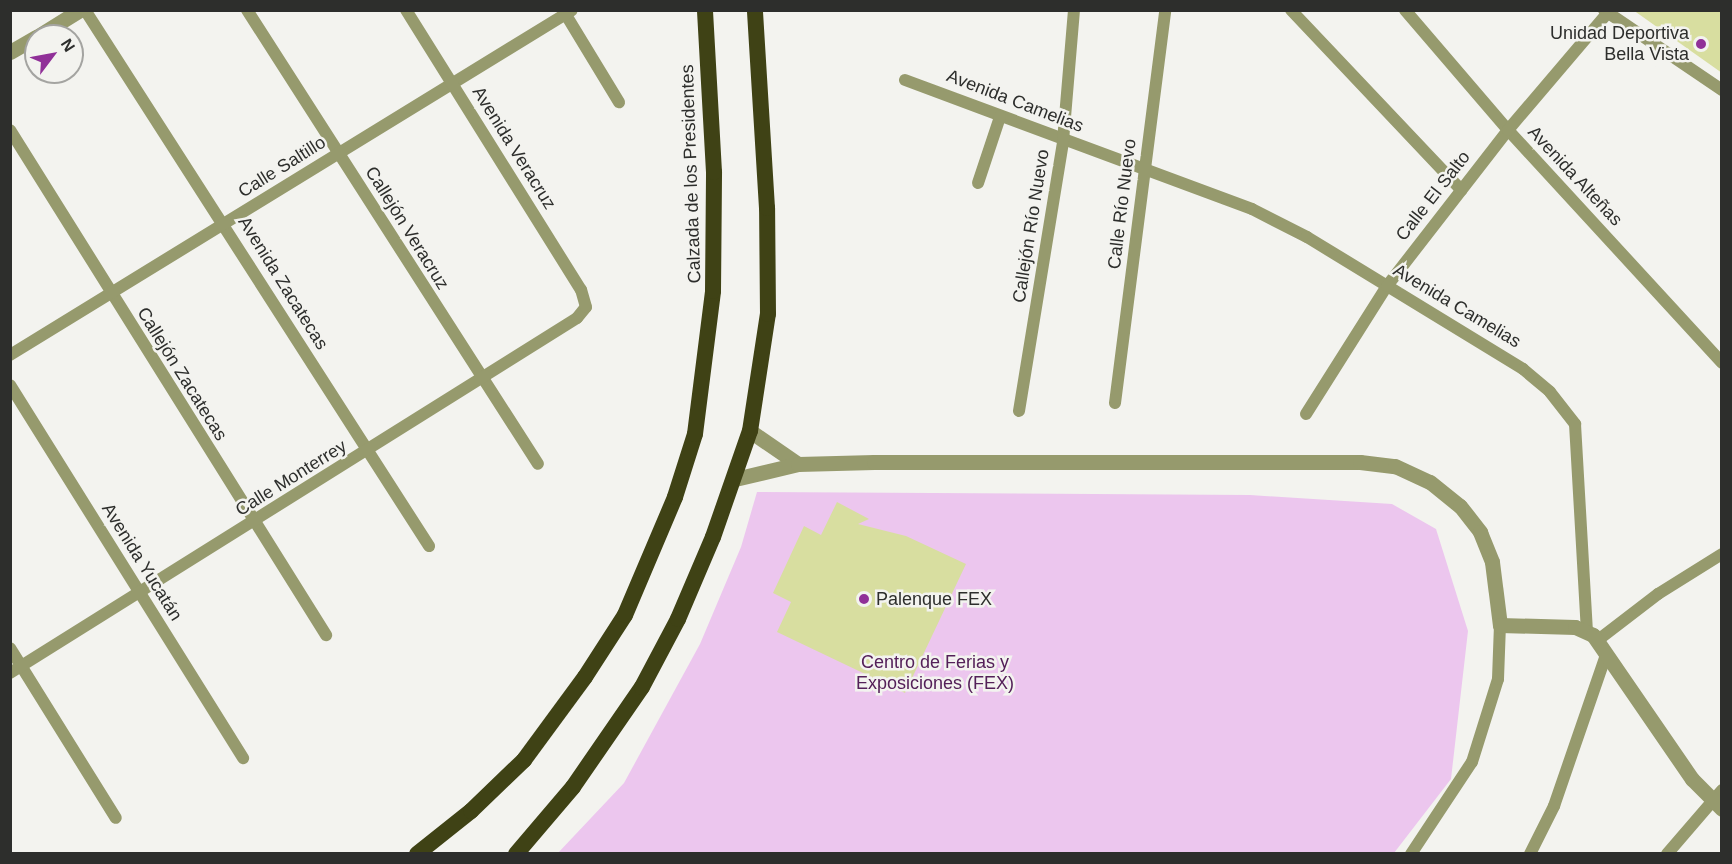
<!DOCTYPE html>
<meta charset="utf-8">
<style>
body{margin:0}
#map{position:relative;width:1732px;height:864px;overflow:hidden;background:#f3f3ef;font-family:Helvetica,sans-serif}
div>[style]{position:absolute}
.green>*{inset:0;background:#ecc6ee}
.building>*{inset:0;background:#d8dea0}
.minor>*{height:12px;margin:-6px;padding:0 6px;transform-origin:6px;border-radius:6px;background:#969a6d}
.tertiary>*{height:15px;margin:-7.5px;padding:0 7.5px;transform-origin:7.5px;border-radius:7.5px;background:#969a6d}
.trunk>*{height:16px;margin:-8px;padding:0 8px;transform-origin:8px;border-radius:8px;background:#3f4215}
.dots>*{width:16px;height:16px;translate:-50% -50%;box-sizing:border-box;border:3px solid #f3f3ef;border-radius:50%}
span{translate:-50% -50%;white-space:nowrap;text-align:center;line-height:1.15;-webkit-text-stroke:5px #f3f3ef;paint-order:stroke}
.poi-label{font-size:18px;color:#2d2e2c}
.right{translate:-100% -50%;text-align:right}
.left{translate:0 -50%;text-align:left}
.street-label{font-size:18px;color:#2d2e2c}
.park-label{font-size:18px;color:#542059}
.frame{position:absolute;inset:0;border:12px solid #2d2e2c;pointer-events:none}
.north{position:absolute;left:24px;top:24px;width:60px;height:60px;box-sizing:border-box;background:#f3f3ef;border:2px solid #a4a4a1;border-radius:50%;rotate:58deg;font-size:16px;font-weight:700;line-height:24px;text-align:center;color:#2d2e2c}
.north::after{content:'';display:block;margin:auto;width:21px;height:27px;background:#903098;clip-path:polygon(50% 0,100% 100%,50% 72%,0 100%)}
</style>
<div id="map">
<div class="green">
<i style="clip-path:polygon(757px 492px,1250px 495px,1392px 504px,1436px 529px,1468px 631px,1451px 779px,1394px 853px,557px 854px,624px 783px,700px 644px,741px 547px)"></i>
</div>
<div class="building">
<i style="clip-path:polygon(1633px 10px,1722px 10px,1722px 73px)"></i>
<i style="clip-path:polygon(837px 502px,869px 519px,858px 524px,906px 536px,966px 564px,905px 693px,777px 632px,791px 602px,773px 593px,804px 526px,821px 535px)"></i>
</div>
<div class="minor">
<i style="left:85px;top:10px;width:637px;rotate:57.31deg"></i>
<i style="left:247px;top:10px;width:539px;rotate:57.34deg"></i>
<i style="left:563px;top:10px;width:108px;rotate:58.7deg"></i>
<i style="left:1291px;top:10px;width:248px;rotate:46.6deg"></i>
<i style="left:1405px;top:10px;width:158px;rotate:49.4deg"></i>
<i style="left:1508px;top:130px;width:316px;rotate:47.4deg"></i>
<i style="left:1604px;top:10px;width:143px;rotate:34.1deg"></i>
<i style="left:905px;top:80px;width:370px;rotate:20.4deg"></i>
<i style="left:1252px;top:209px;width:62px;rotate:27deg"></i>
<i style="left:1307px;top:237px;width:253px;rotate:31.4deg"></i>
<i style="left:1523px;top:369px;width:35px;rotate:40deg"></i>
<i style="left:1550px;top:392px;width:41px;rotate:52deg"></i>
<i style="left:1575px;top:424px;width:207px;rotate:86.7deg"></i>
<i style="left:10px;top:130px;width:596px;rotate:57.96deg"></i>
<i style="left:978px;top:183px;width:70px;rotate:-71.6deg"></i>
<i style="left:10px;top:355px;width:659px;rotate:-31.54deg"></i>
<i style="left:10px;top:385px;width:440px;rotate:58deg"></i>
<i style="left:1115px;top:403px;width:396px;rotate:-82.7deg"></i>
<i style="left:1019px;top:411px;width:274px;rotate:-80.7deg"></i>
<i style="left:1063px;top:141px;width:131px;rotate:-85.2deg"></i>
<i style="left:1306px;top:414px;width:151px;rotate:-57.7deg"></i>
<i style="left:1387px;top:286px;width:197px;rotate:-52.2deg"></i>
<i style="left:1508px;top:130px;width:157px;rotate:-49.6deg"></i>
<i style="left:1598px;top:640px;width:76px;rotate:-37.5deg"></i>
<i style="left:1658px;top:594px;width:75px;rotate:-32deg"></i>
<i style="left:10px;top:648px;width:200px;rotate:58.1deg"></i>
<i style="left:10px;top:673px;width:669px;rotate:-32.05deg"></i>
<i style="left:577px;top:318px;width:14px;rotate:-51deg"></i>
<i style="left:586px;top:307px;width:18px;rotate:-106deg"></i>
<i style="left:581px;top:290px;width:330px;rotate:-122deg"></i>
<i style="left:1411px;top:854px;width:110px;rotate:-56.5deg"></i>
<i style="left:1472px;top:762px;width:87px;rotate:-72.6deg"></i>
<i style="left:1498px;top:679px;width:54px;rotate:-87.9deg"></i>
<i style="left:1530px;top:854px;width:54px;rotate:-63.4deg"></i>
<i style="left:1554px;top:806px;width:160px;rotate:-71deg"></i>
<i style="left:1667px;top:854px;width:84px;rotate:-49.3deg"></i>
</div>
<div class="tertiary">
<i style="left:38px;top:36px;width:49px;rotate:-31.8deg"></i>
<i style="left:10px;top:52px;width:30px;rotate:-30deg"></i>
<i style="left:750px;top:431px;width:58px;rotate:34.5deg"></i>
<i style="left:735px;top:479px;width:65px;rotate:-13.4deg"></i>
<i style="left:798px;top:464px;width:76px;rotate:-1.5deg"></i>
<i style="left:874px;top:462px;width:486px"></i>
<i style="left:1360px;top:462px;width:35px;rotate:7deg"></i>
<i style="left:1395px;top:466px;width:38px;rotate:25deg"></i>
<i style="left:1430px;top:482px;width:38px;rotate:39deg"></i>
<i style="left:1460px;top:506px;width:33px;rotate:52deg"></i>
<i style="left:1480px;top:532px;width:32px;rotate:68deg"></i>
<i style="left:1492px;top:562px;width:64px;rotate:82.8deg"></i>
<i style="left:1500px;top:625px;width:75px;rotate:1.5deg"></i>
<i style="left:1575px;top:627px;width:20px;rotate:24deg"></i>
<i style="left:1593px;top:635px;width:175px;rotate:55.5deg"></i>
<i style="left:1692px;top:779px;width:42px;rotate:45deg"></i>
</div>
<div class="trunk">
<i style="left:417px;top:854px;width:69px;rotate:-38.5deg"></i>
<i style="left:471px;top:811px;width:74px;rotate:-43.9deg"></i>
<i style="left:524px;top:760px;width:103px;rotate:-53.7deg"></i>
<i style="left:585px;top:677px;width:74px;rotate:-57.2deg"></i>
<i style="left:625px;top:615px;width:128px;rotate:-67deg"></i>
<i style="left:675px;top:497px;width:66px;rotate:-72.4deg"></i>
<i style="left:695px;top:434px;width:144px;rotate:-82.8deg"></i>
<i style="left:713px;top:291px;width:119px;rotate:-89.5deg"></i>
<i style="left:714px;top:172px;width:162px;rotate:-93.2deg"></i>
<i style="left:516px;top:854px;width:88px;rotate:-49.6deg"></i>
<i style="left:573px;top:787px;width:121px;rotate:-55.4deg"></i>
<i style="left:642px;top:687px;width:77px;rotate:-62.1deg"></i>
<i style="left:678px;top:619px;width:89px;rotate:-66.9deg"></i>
<i style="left:713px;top:537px;width:112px;rotate:-70.8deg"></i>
<i style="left:750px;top:431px;width:118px;rotate:-81.3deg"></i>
<i style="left:768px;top:314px;width:106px;rotate:-90.5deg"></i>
<i style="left:767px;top:208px;width:198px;rotate:-93.5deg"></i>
</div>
<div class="dots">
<i style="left:1701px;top:44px;background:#903098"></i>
<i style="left:864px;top:599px;background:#903098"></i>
</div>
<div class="poi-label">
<span class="right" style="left:1689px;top:44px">Unidad Deportiva<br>Bella Vista</span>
<span class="left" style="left:876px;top:599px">Palenque FEX</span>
</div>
<div class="street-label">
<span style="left:1015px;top:101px;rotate:21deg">Avenida Camelias</span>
<span style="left:514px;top:148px;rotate:58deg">Avenida Veracruz</span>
<span style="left:282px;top:167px;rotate:-32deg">Calle Saltillo</span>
<span style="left:691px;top:174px;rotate:-92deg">Calzada de los Presidentes</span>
<span style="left:1575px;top:176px;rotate:47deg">Avenida Alteñas</span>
<span style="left:1433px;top:196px;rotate:-52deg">Calle El Salto</span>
<span style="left:1122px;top:204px;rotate:-83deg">Calle Río Nuevo</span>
<span style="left:1031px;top:226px;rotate:-81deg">Callejón Río Nuevo</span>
<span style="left:407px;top:228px;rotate:58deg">Callejón Veracruz</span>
<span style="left:283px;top:283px;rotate:58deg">Avenida Zacatecas</span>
<span style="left:1457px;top:306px;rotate:31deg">Avenida Camelias</span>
<span style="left:182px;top:374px;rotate:58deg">Callejón Zacatecas</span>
<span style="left:291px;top:478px;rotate:-32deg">Calle Monterrey</span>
<span style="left:142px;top:562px;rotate:58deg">Avenida Yucatán</span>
</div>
<div class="park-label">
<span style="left:935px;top:673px">Centro de Ferias y<br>Exposiciones (FEX)</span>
</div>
<div class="frame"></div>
<div class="north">N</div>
</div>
